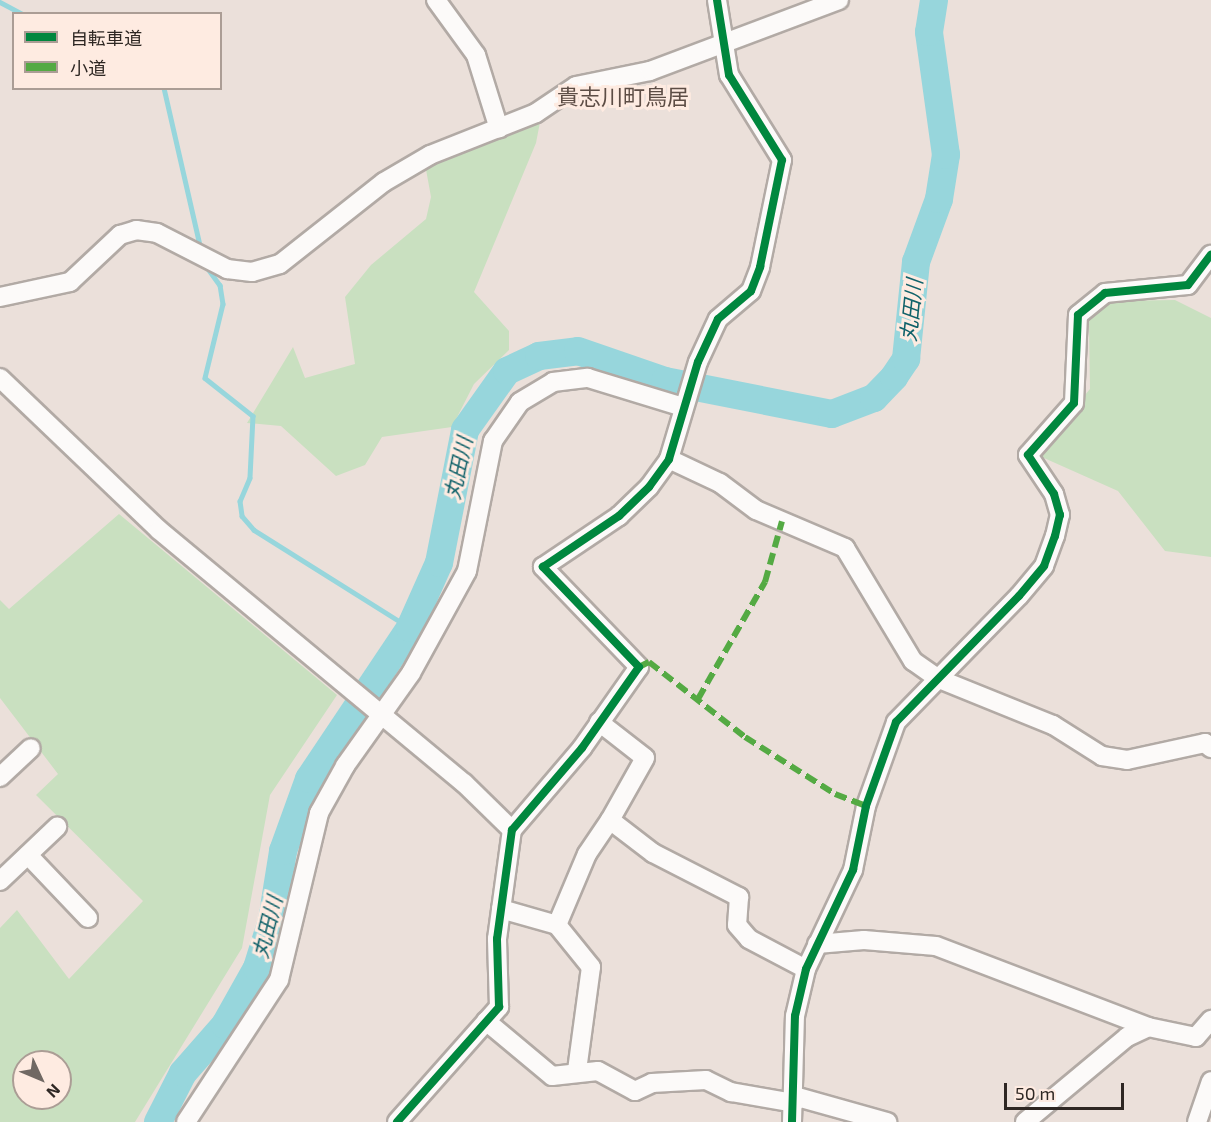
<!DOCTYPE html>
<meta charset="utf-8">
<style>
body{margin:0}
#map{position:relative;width:1211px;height:1122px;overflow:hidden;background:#ebe0da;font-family:"Exo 2","Noto Sans JP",sans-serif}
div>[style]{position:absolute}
.green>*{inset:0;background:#c9e0c0}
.stream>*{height:4.5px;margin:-2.25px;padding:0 2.25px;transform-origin:2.25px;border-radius:2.25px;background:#97d6dc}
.river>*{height:28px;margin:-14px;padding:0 14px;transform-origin:14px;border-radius:14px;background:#97d6dc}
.roads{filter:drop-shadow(2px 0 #b2aaa5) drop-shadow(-2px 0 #b2aaa5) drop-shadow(0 2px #b2aaa5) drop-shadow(0 -2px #b2aaa5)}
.minor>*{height:18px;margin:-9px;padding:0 9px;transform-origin:9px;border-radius:9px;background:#fcfaf9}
.quiet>*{height:6px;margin-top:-3px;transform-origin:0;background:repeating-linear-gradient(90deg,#54aa43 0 12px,transparent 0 18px)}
.cycleway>*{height:8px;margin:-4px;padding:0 4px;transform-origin:4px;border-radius:4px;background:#00873e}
span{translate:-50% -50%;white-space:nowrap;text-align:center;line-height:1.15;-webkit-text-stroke:6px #feebe1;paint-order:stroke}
.water-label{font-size:21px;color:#11626a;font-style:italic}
.quarter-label{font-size:22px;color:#5d4d45}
.legend{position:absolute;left:12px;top:12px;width:210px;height:78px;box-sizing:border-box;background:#feebe1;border:2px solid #ab9d95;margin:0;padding:8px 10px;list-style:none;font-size:18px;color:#2e2723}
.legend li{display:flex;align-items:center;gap:12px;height:30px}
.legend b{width:30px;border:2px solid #ab9d95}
.north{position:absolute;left:12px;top:1050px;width:60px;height:60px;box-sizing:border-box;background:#feebe1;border:2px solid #ab9d95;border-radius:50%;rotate:134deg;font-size:16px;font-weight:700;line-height:24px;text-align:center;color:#2e2723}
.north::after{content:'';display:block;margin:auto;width:21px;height:27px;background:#706863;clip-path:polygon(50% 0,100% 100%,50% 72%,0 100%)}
.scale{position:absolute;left:1004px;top:1083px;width:120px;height:27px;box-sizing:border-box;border:3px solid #2e2723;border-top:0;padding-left:8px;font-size:18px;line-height:21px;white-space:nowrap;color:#2e2723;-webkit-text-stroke:4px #feebe1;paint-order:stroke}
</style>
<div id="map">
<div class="green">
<i style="clip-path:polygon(541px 117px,536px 143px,474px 292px,509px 331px,509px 350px,474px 384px,452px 427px,382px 437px,365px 465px,336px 476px,281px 426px,247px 423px,293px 347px,305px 378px,355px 364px,345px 297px,371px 265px,426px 219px,431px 197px,425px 164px)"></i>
<i style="clip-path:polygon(1175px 300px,1211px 318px,1211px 557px,1165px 551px,1118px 491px,1035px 454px,1090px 389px,1089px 318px,1110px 301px)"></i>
<i style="clip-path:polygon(evenodd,119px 514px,337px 695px,270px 795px,242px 948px,135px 1122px,0 1122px,0 928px,17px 910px,69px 979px,143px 901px,36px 795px,58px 774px,0 698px,0 600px,9px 609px,119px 514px,24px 1062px,60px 1062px,60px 1098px,24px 1098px,24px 1062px)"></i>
</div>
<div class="stream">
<i style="left:0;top:2px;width:26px;rotate:28deg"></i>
<i style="left:164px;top:88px;width:165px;rotate:77.1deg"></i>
<i style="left:206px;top:266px;width:24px;rotate:54deg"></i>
<i style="left:220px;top:285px;width:19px;rotate:81deg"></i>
<i style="left:223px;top:304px;width:76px;rotate:103.7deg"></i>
<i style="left:205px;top:378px;width:61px;rotate:38.4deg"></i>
<i style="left:253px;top:416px;width:62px;rotate:92.8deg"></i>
<i style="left:250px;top:478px;width:25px;rotate:113deg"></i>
<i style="left:240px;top:501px;width:15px;rotate:82deg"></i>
<i style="left:242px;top:516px;width:18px;rotate:49deg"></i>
<i style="left:254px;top:530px;width:184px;rotate:32.1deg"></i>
</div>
<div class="river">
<i style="left:158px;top:1122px;width:55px;rotate:-63deg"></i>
<i style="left:183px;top:1073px;width:64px;rotate:-48.8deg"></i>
<i style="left:225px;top:1025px;width:65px;rotate:-60.7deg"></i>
<i style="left:257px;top:968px;width:50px;rotate:-72.6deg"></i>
<i style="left:272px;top:920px;width:70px;rotate:-80.9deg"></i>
<i style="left:283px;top:851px;width:77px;rotate:-70.1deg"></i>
<i style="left:309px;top:779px;width:182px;rotate:-56.2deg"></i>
<i style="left:410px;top:628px;width:71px;rotate:-66deg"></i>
<i style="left:439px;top:563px;width:136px;rotate:-78.9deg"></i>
<i style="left:465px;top:430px;width:72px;rotate:-54.6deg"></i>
<i style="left:507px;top:371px;width:35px;rotate:-25deg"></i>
<i style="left:539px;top:356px;width:39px;rotate:-7deg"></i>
<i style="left:578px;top:351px;width:92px;rotate:19deg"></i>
<i style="left:665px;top:381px;width:170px;rotate:11.2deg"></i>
<i style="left:832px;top:414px;width:45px;rotate:-20.9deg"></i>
<i style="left:874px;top:398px;width:29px;rotate:-46deg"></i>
<i style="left:894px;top:377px;width:22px;rotate:-56deg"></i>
<i style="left:906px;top:359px;width:98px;rotate:-84.1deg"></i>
<i style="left:916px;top:262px;width:67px;rotate:-69.9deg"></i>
<i style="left:939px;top:199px;width:45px;rotate:-81deg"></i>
<i style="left:946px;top:155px;width:124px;rotate:-97.9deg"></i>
<i style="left:929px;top:32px;width:32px;rotate:-81deg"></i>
</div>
<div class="roads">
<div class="minor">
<i style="left:436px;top:0;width:68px;rotate:54deg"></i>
<i style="left:476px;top:55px;width:77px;rotate:72.7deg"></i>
<i style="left:0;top:297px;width:72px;rotate:-12.1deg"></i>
<i style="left:70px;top:282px;width:69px;rotate:-43.2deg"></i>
<i style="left:120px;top:235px;width:17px;rotate:-17deg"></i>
<i style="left:136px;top:230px;width:21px;rotate:8deg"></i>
<i style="left:157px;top:233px;width:79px;rotate:27.2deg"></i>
<i style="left:227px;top:269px;width:25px;rotate:7deg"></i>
<i style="left:252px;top:272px;width:29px;rotate:-16deg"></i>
<i style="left:280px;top:264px;width:132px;rotate:-38.3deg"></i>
<i style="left:384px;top:182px;width:53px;rotate:-30.4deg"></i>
<i style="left:430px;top:155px;width:114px;rotate:-21.6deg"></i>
<i style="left:536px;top:113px;width:48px;rotate:-34deg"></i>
<i style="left:576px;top:86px;width:76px;rotate:-11.5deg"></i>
<i style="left:650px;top:71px;width:202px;rotate:-20.6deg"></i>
<i style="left:0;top:378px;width:220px;rotate:43.7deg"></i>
<i style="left:159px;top:530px;width:396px;rotate:39.7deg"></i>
<i style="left:464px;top:783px;width:67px;rotate:44.4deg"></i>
<i style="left:669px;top:459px;width:56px;rotate:25.2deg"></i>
<i style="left:720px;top:483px;width:45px;rotate:36.9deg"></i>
<i style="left:756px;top:510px;width:97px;rotate:23.1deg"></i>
<i style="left:845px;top:548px;width:132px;rotate:59deg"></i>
<i style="left:913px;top:661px;width:32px;rotate:35deg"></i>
<i style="left:939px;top:679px;width:123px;rotate:22deg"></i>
<i style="left:1053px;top:725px;width:58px;rotate:32.3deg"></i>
<i style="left:1102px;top:756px;width:25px;rotate:9deg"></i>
<i style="left:1127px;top:760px;width:80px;rotate:-12.3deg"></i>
<i style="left:1205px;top:743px;width:8px;rotate:40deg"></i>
<i style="left:599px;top:722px;width:58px;rotate:38deg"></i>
<i style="left:645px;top:758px;width:71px;rotate:119.4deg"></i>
<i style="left:610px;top:820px;width:54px;rotate:37.5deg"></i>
<i style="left:653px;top:853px;width:97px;rotate:27.1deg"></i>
<i style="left:739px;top:897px;width:28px;rotate:94deg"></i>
<i style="left:737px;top:925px;width:18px;rotate:49deg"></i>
<i style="left:749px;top:939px;width:64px;rotate:27.8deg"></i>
<i style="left:0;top:777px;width:42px;rotate:-43.1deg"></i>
<i style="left:28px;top:855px;width:87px;rotate:46.4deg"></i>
<i style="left:0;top:881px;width:79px;rotate:-43.5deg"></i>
<i style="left:501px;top:909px;width:58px;rotate:15.9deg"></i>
<i style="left:557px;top:925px;width:54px;rotate:51deg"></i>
<i style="left:591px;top:967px;width:105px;rotate:97.7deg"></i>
<i style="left:557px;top:925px;width:77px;rotate:-67.1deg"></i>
<i style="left:587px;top:854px;width:41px;rotate:-55.9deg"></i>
<i style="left:817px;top:944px;width:47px;rotate:-4.9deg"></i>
<i style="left:864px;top:940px;width:72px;rotate:4.8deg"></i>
<i style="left:936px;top:946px;width:227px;rotate:20.9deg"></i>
<i style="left:486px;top:1021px;width:86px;rotate:39.8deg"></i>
<i style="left:552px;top:1076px;width:46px;rotate:-6.2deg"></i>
<i style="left:598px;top:1071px;width:42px;rotate:28.4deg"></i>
<i style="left:635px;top:1091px;width:19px;rotate:-25deg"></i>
<i style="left:652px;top:1083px;width:54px;rotate:-3.2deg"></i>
<i style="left:706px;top:1080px;width:28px;rotate:26deg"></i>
<i style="left:731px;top:1092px;width:64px;rotate:9.9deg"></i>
<i style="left:794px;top:1096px;width:97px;rotate:15.6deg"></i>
<i style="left:186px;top:1122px;width:170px;rotate:-56.8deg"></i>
<i style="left:279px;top:980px;width:172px;rotate:-76.5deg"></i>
<i style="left:319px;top:813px;width:54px;rotate:-61deg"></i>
<i style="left:345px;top:766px;width:114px;rotate:-54.6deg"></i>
<i style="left:411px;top:673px;width:116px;rotate:-61.2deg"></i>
<i style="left:467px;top:571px;width:133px;rotate:-78.7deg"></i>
<i style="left:493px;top:441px;width:47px;rotate:-55.3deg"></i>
<i style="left:520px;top:402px;width:39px;rotate:-31deg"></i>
<i style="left:553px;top:382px;width:35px;rotate:-7deg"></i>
<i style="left:588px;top:378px;width:99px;rotate:17deg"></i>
<i style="left:397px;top:1122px;width:154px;rotate:-48.4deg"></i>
<i style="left:499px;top:1007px;width:68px;rotate:-91.7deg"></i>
<i style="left:497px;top:939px;width:110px;rotate:-82.2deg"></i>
<i style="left:512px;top:830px;width:108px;rotate:-49.5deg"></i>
<i style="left:582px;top:748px;width:99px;rotate:-54.9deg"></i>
<i style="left:639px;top:667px;width:139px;rotate:-133.8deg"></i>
<i style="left:543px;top:567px;width:92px;rotate:-33.9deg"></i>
<i style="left:619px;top:516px;width:42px;rotate:-44deg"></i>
<i style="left:649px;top:487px;width:34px;rotate:-54deg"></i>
<i style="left:669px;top:459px;width:101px;rotate:-73.4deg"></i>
<i style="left:698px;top:362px;width:47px;rotate:-65.1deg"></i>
<i style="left:718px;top:319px;width:43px;rotate:-40.3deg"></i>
<i style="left:751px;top:291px;width:26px;rotate:-69deg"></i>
<i style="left:760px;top:267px;width:109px;rotate:-78.4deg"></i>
<i style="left:782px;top:160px;width:100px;rotate:-121.9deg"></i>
<i style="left:729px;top:75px;width:76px;rotate:-99.1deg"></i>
<i style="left:792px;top:1122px;width:106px;rotate:-88.4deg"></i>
<i style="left:795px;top:1016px;width:48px;rotate:-76.8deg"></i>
<i style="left:806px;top:969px;width:110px;rotate:-64.6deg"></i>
<i style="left:853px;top:870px;width:65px;rotate:-78.5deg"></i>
<i style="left:866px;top:806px;width:89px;rotate:-70.3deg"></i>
<i style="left:896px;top:722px;width:176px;rotate:-45.7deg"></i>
<i style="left:1019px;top:596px;width:39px;rotate:-50deg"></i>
<i style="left:1044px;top:566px;width:32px;rotate:-70deg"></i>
<i style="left:1055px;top:536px;width:22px;rotate:-77deg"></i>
<i style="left:1060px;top:515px;width:22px;rotate:-106deg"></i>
<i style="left:1054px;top:494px;width:47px;rotate:-123.7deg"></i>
<i style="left:1028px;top:455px;width:69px;rotate:-48.5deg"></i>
<i style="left:1074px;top:403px;width:88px;rotate:-87.4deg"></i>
<i style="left:1078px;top:315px;width:35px;rotate:-39deg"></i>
<i style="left:1105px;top:293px;width:83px;rotate:-5.5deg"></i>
<i style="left:1188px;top:285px;width:38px;rotate:-53deg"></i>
<i style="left:1025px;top:1122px;width:133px;rotate:-39.8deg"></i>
<i style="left:1127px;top:1037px;width:23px;rotate:-25deg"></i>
<i style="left:1148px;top:1027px;width:49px;rotate:11.8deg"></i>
<i style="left:1196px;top:1037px;width:23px;rotate:-49deg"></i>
<i style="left:1197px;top:1122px;width:43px;rotate:-71.1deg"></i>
</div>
</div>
<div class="quiet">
<i style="left:639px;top:667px;width:11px;rotate:-27deg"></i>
<i style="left:649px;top:662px;width:122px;rotate:38deg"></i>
<i style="left:745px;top:737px;width:107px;rotate:32.3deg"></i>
<i style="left:835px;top:794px;width:33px;rotate:21deg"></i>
<i style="left:698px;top:699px;width:135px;rotate:-60.2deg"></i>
<i style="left:765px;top:582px;width:63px;rotate:-74.4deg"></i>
</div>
<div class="cycleway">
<i style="left:397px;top:1122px;width:154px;rotate:-48.4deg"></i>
<i style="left:499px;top:1007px;width:68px;rotate:-91.7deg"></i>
<i style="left:497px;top:939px;width:110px;rotate:-82.2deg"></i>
<i style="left:512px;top:830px;width:108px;rotate:-49.5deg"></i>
<i style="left:582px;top:748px;width:99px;rotate:-54.9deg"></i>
<i style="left:639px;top:667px;width:139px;rotate:-133.8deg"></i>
<i style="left:543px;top:567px;width:92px;rotate:-33.9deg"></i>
<i style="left:619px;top:516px;width:42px;rotate:-44deg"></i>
<i style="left:649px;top:487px;width:34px;rotate:-54deg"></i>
<i style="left:669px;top:459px;width:101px;rotate:-73.4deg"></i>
<i style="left:698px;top:362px;width:47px;rotate:-65.1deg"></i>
<i style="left:718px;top:319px;width:43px;rotate:-40.3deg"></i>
<i style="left:751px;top:291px;width:26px;rotate:-69deg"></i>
<i style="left:760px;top:267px;width:109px;rotate:-78.4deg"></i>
<i style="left:782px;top:160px;width:100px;rotate:-121.9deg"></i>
<i style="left:729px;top:75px;width:76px;rotate:-99.1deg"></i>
<i style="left:792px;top:1122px;width:106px;rotate:-88.4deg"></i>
<i style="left:795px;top:1016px;width:48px;rotate:-76.8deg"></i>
<i style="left:806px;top:969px;width:110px;rotate:-64.6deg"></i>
<i style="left:853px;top:870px;width:65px;rotate:-78.5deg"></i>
<i style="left:866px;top:806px;width:89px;rotate:-70.3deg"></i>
<i style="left:896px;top:722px;width:176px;rotate:-45.7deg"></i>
<i style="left:1019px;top:596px;width:39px;rotate:-50deg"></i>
<i style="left:1044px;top:566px;width:32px;rotate:-70deg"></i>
<i style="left:1055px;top:536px;width:22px;rotate:-77deg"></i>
<i style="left:1060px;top:515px;width:22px;rotate:-106deg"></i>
<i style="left:1054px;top:494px;width:47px;rotate:-123.7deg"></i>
<i style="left:1028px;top:455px;width:69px;rotate:-48.5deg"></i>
<i style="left:1074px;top:403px;width:88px;rotate:-87.4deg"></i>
<i style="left:1078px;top:315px;width:35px;rotate:-39deg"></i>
<i style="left:1105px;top:293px;width:83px;rotate:-5.5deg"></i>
<i style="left:1188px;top:285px;width:38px;rotate:-53deg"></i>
</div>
<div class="water-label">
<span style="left:911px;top:310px;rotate:-84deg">丸田川</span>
<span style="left:458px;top:468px;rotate:-78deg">丸田川</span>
<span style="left:267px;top:927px;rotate:-76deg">丸田川</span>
</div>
<div class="quarter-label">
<span style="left:623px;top:97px">貴志川町鳥居</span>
</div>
<ul class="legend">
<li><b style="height:8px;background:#00873e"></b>自転車道</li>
<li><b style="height:8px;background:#54aa43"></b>小道</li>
</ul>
<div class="north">N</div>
<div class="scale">50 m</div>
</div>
